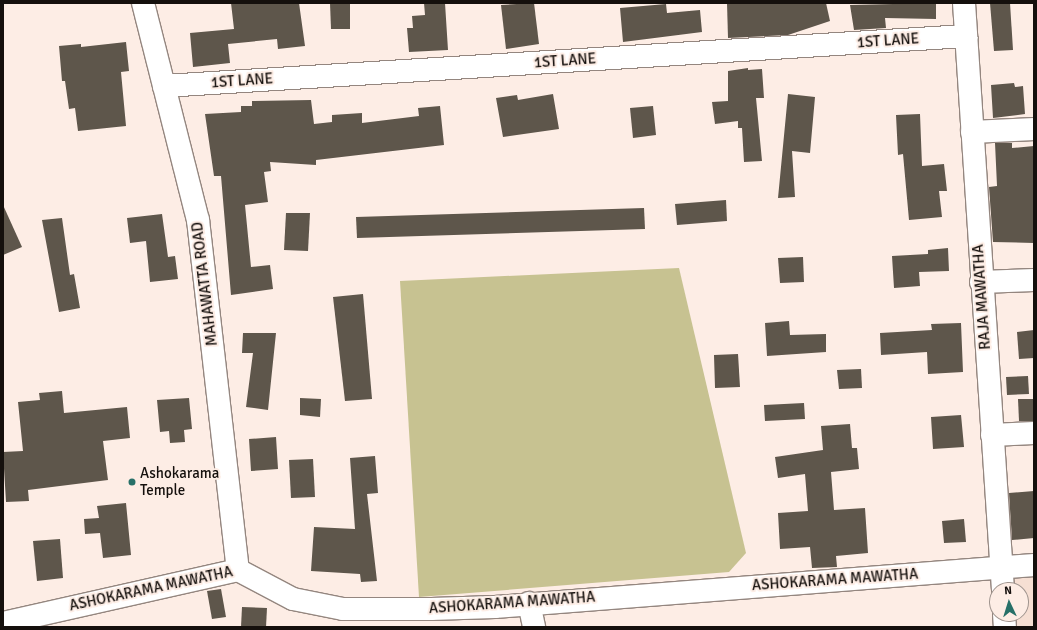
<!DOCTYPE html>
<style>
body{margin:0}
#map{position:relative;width:1037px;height:630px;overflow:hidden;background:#fdede5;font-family:Signika,sans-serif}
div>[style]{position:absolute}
.built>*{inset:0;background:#f6dfd3}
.green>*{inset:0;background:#c7c291}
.building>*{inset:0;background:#5e564b}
.roads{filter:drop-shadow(1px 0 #94867f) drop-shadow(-1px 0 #94867f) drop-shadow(0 1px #94867f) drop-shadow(0 -1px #94867f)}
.minor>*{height:22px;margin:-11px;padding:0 11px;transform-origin:11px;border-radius:11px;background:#fff}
.dots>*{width:11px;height:11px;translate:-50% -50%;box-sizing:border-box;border:2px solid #fdede5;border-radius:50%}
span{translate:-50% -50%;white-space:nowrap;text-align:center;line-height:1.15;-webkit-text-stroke:4px #fdede5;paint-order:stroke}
.street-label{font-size:15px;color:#15100d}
.poi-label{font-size:15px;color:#15100d}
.left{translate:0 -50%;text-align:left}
.frame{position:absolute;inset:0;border:4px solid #15100d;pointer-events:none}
.north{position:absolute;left:989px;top:582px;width:40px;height:40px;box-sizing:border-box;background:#fdede5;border:1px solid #a0958f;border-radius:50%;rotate:356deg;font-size:11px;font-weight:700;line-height:16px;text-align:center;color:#15100d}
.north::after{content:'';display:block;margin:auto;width:14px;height:18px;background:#277068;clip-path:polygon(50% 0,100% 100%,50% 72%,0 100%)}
</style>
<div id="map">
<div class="built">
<i style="clip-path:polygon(1034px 575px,1034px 627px,1012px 627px,1011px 614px,1021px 614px,1021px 590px,1009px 590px,1008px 576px)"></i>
</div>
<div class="green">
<i style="clip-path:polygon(679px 268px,746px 553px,729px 572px,419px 597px,400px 281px)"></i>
</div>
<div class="building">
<i style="clip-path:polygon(231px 3px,299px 3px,305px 46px,278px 49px,277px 39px,228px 44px,230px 63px,193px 67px,190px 33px,234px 29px)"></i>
<i style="clip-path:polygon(330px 3px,350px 3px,350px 29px,331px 29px)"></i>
<i style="clip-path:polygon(424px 3px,445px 3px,448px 50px,409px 52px,407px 28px,413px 28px,412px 16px,425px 15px)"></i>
<i style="clip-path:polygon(534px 3px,539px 44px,506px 49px,501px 5px)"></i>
<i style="clip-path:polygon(727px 3px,826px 3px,830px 21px,788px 35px,728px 38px)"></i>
<i style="clip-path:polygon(936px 3px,936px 19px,885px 18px,886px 28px,854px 30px,850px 5px)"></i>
<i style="clip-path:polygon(990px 3px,1010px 3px,1013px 50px,994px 51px)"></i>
<i style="clip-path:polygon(666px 4px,667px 13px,700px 10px,702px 32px,623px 42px,620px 8px)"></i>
<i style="clip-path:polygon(126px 42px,129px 71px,121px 72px,126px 126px,78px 131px,75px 108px,69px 109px,65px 81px,62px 81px,59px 46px,81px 44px,81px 47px)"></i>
<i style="clip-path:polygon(748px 68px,748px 70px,762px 69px,764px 98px,756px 98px,762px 161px,744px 162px,742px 128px,738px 128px,738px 121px,715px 124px,712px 102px,728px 101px,728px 71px)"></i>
<i style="clip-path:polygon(1014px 83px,1015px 87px,1023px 86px,1025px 114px,993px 118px,991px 85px)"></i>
<i style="clip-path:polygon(553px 94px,559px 129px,503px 137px,496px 98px,517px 95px,518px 100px)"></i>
<i style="clip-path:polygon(788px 94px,815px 97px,810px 153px,792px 151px,795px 197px,778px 198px)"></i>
<i style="clip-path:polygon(311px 100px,314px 124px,332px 122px,332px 115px,362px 113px,362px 123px,419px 116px,418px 108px,440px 106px,444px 145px,316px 160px,316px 165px,270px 162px,271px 171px,264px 172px,268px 202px,245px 205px,251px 267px,270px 265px,273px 289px,231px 295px,221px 176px,214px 176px,205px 114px,241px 112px,241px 106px,252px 106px,252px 101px)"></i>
<i style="clip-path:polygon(653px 106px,656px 135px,633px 138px,630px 108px)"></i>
<i style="clip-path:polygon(920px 114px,922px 166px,944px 164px,947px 191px,939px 191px,942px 217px,909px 220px,903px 154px,898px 155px,896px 115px)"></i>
<i style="clip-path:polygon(995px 143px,1012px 143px,1012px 148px,1034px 146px,1034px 243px,993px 242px,989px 187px,997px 186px)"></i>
<i style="clip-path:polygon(726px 200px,727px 221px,677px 225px,675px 204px)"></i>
<i style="clip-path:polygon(3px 205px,22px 247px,3px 255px)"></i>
<i style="clip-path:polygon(644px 208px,645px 229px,357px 238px,356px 217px)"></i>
<i style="clip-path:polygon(286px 213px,310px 213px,308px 251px,284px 250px)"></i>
<i style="clip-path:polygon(162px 214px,168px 257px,175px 256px,178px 279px,150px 282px,146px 241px,130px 243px,127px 218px)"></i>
<i style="clip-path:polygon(62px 218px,70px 275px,74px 274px,80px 308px,59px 312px,42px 220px)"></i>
<i style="clip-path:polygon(948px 248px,949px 271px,919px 272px,920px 286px,894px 288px,892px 256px,928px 254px,928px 250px)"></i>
<i style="clip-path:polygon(803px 257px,804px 282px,780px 283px,778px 258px)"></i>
<i style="clip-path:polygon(363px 294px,372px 399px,345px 401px,333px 297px)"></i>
<i style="clip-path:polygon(789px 321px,790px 335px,826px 334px,826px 352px,767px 356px,765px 323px)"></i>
<i style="clip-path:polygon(961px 323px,963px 372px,928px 374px,927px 352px,881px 355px,880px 333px,932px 330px,931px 324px)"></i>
<i style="clip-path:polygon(1034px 330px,1034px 358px,1019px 359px,1017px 332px)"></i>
<i style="clip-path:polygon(243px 333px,276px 333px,268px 410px,246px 407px,253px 353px,242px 353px)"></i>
<i style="clip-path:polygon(738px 354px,740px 387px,715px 388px,714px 355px)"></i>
<i style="clip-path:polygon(861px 369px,862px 388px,839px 389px,837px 370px)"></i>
<i style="clip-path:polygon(1028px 376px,1029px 394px,1007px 395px,1006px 377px)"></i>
<i style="clip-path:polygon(62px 391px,64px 413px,127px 407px,130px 438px,103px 441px,108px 480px,28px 490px,29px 501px,6px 502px,3px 452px,23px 451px,18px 402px,40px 400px,39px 393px)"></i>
<i style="clip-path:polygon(189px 398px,192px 429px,184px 430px,185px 442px,170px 443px,169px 431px,160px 432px,157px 400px)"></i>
<i style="clip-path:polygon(300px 398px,321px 399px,320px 417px,300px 415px)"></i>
<i style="clip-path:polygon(1018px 399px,1034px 399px,1034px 421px,1019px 421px)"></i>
<i style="clip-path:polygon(804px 403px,805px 419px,765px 421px,764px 405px)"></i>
<i style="clip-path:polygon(961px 415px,964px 447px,933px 449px,931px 417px)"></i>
<i style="clip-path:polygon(850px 424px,852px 448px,857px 448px,859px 469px,831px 472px,834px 510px,865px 508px,868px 553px,836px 556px,837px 567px,812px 568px,810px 547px,780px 549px,778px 513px,808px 511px,805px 474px,778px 478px,775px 457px,823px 450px,821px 426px)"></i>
<i style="clip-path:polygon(276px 437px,278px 469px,251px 471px,249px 439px)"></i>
<i style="clip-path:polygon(375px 456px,378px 493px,367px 494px,377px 581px,361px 582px,360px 574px,311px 571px,314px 527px,355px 529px,350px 458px)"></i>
<i style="clip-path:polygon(313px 459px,315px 497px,291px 498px,289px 460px)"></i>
<i style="clip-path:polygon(1034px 491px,1034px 538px,1012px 540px,1009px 493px)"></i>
<i style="clip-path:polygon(126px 503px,131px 555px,103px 558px,100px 533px,85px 534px,84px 519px,99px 518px,97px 506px)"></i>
<i style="clip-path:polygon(964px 519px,966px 542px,944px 543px,942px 521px)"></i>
<i style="clip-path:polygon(60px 539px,63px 578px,37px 581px,33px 541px)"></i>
<i style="clip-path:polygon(221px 589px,226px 617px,212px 619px,207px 591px)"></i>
<i style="clip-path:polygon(242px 607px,267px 608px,266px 627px,241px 627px)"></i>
</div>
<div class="roads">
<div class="minor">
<i style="left:143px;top:3px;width:224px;rotate:75.8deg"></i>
<i style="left:198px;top:220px;width:352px;rotate:83.5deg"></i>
<i style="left:964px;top:3px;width:588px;rotate:86.2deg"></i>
<i style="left:164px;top:86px;width:804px;rotate:-3.57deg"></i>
<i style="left:972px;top:132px;width:62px;rotate:-2.8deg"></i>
<i style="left:981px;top:282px;width:53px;rotate:-2.2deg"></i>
<i style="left:992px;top:435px;width:42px;rotate:-2.7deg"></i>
<i style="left:529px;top:603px;width:25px;rotate:78deg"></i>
<i style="left:1004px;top:614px;width:13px;rotate:86deg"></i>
<i style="left:3px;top:623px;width:241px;rotate:-12.7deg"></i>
<i style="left:238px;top:570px;width:62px;rotate:27.8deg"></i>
<i style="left:293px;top:599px;width:51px;rotate:11.3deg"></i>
<i style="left:343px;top:609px;width:88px"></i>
<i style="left:431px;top:609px;width:64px;rotate:-1.8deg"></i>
<i style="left:495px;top:607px;width:541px;rotate:-4.46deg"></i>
</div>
</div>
<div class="dots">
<i style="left:132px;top:482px;background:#277068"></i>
</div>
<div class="street-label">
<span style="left:888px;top:41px;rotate:-4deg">1ST LANE</span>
<span style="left:565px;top:61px;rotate:-4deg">1ST LANE</span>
<span style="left:242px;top:81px;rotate:-4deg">1ST LANE</span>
<span style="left:205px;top:284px;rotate:-97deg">MAHAWATTA ROAD</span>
<span style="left:982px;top:297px;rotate:-94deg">RAJA MAWATHA</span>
<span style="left:835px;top:580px;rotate:-4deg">ASHOKARAMA MAWATHA</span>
<span style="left:151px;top:589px;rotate:-12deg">ASHOKARAMA MAWATHA</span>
<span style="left:512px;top:603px;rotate:-4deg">ASHOKARAMA MAWATHA</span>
</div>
<div class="poi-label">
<span class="left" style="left:140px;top:482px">Ashokarama<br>Temple</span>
</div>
<div class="frame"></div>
<div class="north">N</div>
</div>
